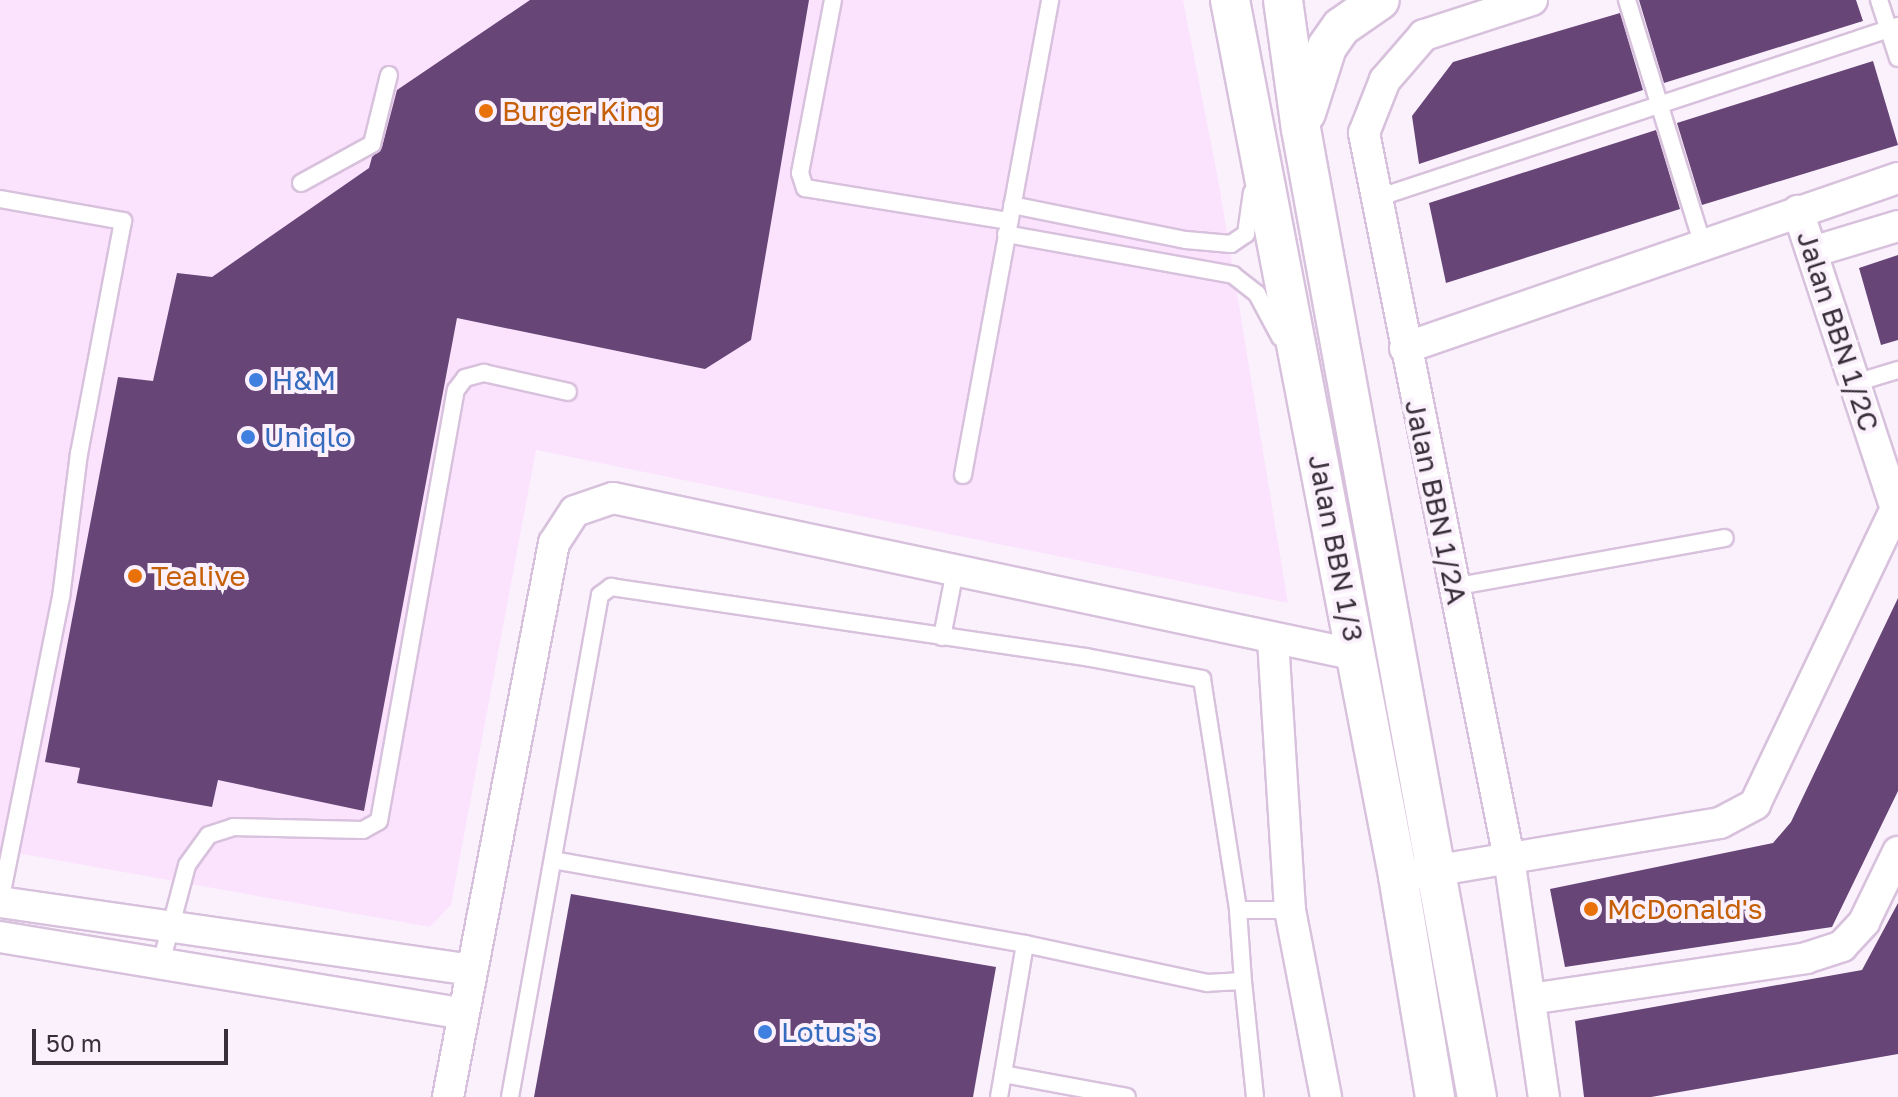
<!DOCTYPE html>
<style>
body{margin:0}
#map{position:relative;width:1898px;height:1097px;overflow:hidden;background:#fbf1fd;font-family:"Golos Text",sans-serif}
div>[style]{position:absolute}
.built>*{inset:0;background:#fbe3fe}
.building>*{inset:0;background:#674577}
.roads{filter:drop-shadow(2px 0 #d8c1dc) drop-shadow(-2px 0 #d8c1dc) drop-shadow(0 2px #d8c1dc) drop-shadow(0 -2px #d8c1dc)}
.service>*{height:16px;margin:-8px;padding:0 8px;transform-origin:8px;border-radius:8px;background:#fff}
.minor>*{height:30px;margin:-15px;padding:0 15px;transform-origin:15px;border-radius:15px;background:#fff}
.tertiary>*{height:38px;margin:-19px;padding:0 19px;transform-origin:19px;border-radius:19px;background:#fff}
.dots>*{width:22px;height:22px;translate:-50% -50%;box-sizing:border-box;border:4px solid #fbf1fd;border-radius:50%}
span{translate:-50% -50%;white-space:nowrap;text-align:center;line-height:1.15;-webkit-text-stroke:8px #fbf1fd;paint-order:stroke}
.food-label{font-size:28px;color:#c56008}
.left{translate:0 -50%;text-align:left}
.street-label{font-size:28px;color:#382f3a}
.shop-label{font-size:28px;color:#366cbe}
.scale{position:absolute;left:32px;top:1029px;width:196px;height:36px;box-sizing:border-box;border:4px solid #382f3a;border-top:0;padding-left:10px;font-size:24px;line-height:28px;white-space:nowrap;color:#382f3a;-webkit-text-stroke:6px #fbf1fd;paint-order:stroke}
</style>
<div id="map">
<div class="built">
<i style="clip-path:polygon(0 0,1183px 0,1219px 184px,1288px 603px,536px 450px,451px 905px,430px 927px,0 850px)"></i>
</div>
<div class="building">
<i style="clip-path:polygon(530px 0,809px 0,751px 340px,705px 369px,457px 318px,364px 811px,218px 780px,212px 807px,77px 783px,80px 768px,45px 762px,118px 377px,153px 381px,177px 273px,212px 277px,369px 168px,372px 157px,382px 147px,397px 90px)"></i>
<i style="clip-path:polygon(1639px 0,1856px 0,1863px 21px,1664px 83px)"></i>
<i style="clip-path:polygon(1620px 13px,1643px 90px,1419px 164px,1412px 116px,1453px 62px)"></i>
<i style="clip-path:polygon(1873px 61px,1898px 145px,1702px 205px,1677px 123px)"></i>
<i style="clip-path:polygon(1656px 130px,1680px 209px,1446px 283px,1429px 203px)"></i>
<i style="clip-path:polygon(1898px 255px,1898px 340px,1881px 345px,1859px 268px)"></i>
<i style="clip-path:polygon(1898px 598px,1898px 791px,1832px 927px,1565px 967px,1550px 889px,1773px 843px,1791px 822px)"></i>
<i style="clip-path:polygon(571px 894px,996px 967px,973px 1097px,534px 1097px)"></i>
<i style="clip-path:polygon(1898px 903px,1898px 1054px,1651px 1097px,1584px 1097px,1575px 1021px,1862px 970px)"></i>
</div>
<div class="roads">
<div class="service">
<i style="left:833px;top:0;width:176px;rotate:100.8deg"></i>
<i style="left:800px;top:173px;width:16px;rotate:72deg"></i>
<i style="left:805px;top:188px;width:207px;rotate:9.2deg"></i>
<i style="left:1627px;top:0;width:257px;rotate:72.8deg"></i>
<i style="left:1879px;top:0;width:61px;rotate:71.9deg"></i>
<i style="left:301px;top:183px;width:81px;rotate:-28.8deg"></i>
<i style="left:372px;top:144px;width:71px;rotate:-76.2deg"></i>
<i style="left:1377px;top:198px;width:549px;rotate:-18.27deg"></i>
<i style="left:0;top:199px;width:125px;rotate:10.1deg"></i>
<i style="left:123px;top:221px;width:236px;rotate:100.7deg"></i>
<i style="left:79px;top:453px;width:145px;rotate:97.1deg"></i>
<i style="left:61px;top:597px;width:312px;rotate:101.3deg"></i>
<i style="left:1012px;top:205px;width:177px;rotate:11.4deg"></i>
<i style="left:1186px;top:240px;width:45px;rotate:5.1deg"></i>
<i style="left:1231px;top:244px;width:18px;rotate:-34deg"></i>
<i style="left:1246px;top:234px;width:42px;rotate:-81.9deg"></i>
<i style="left:1006px;top:234px;width:231px;rotate:10.2deg"></i>
<i style="left:1233px;top:275px;width:31px;rotate:38deg"></i>
<i style="left:1257px;top:294px;width:49px;rotate:61.9deg"></i>
<i style="left:1855px;top:383px;width:45px;rotate:-16.8deg"></i>
<i style="left:963px;top:475px;width:483px;rotate:-79.6deg"></i>
<i style="left:1453px;top:587px;width:276px;rotate:-10.2deg"></i>
<i style="left:942px;top:637px;width:67px;rotate:-78.9deg"></i>
<i style="left:1238px;top:910px;width:52px"></i>
<i style="left:1025px;top:944px;width:132px;rotate:99.6deg"></i>
<i style="left:1003px;top:1074px;width:126px;rotate:10.5deg"></i>
<i style="left:161px;top:963px;width:101px;rotate:-75.1deg"></i>
<i style="left:187px;top:865px;width:37px;rotate:-54deg"></i>
<i style="left:209px;top:835px;width:25px;rotate:-18deg"></i>
<i style="left:233px;top:827px;width:130px;rotate:1.3deg"></i>
<i style="left:363px;top:830px;width:18px;rotate:-29deg"></i>
<i style="left:379px;top:821px;width:438px;rotate:-79.9deg"></i>
<i style="left:456px;top:390px;width:15px;rotate:-53deg"></i>
<i style="left:465px;top:378px;width:20px;rotate:-15deg"></i>
<i style="left:484px;top:373px;width:86px;rotate:12.7deg"></i>
<i style="left:1243px;top:981px;width:117px;rotate:84.1deg"></i>
<i style="left:510px;top:1097px;width:510px;rotate:-79.84deg"></i>
<i style="left:600px;top:595px;width:14px;rotate:-36deg"></i>
<i style="left:611px;top:587px;width:480px;rotate:8.4deg"></i>
<i style="left:1086px;top:657px;width:118px;rotate:10.7deg"></i>
<i style="left:1202px;top:679px;width:234px;rotate:81.1deg"></i>
<i style="left:1238px;top:910px;width:71px;rotate:86deg"></i>
<i style="left:1243px;top:981px;width:36px;rotate:177deg"></i>
<i style="left:1207px;top:983px;width:186px;rotate:-167.9deg"></i>
<i style="left:1025px;top:944px;width:478px;rotate:-169.9deg"></i>
<i style="left:999px;top:1097px;width:23px;rotate:-80deg"></i>
</div>
<div class="minor">
<i style="left:1532px;top:0;width:114px;rotate:162deg"></i>
<i style="left:1424px;top:35px;width:60px;rotate:130.9deg"></i>
<i style="left:1385px;top:80px;width:57px;rotate:111.6deg"></i>
<i style="left:1364px;top:133px;width:739px;rotate:78.69deg"></i>
<i style="left:1509px;top:858px;width:242px;rotate:81.7deg"></i>
<i style="left:1812px;top:252px;width:90px;rotate:-16.8deg"></i>
<i style="left:1405px;top:348px;width:521px;rotate:-19.03deg"></i>
<i style="left:1273px;top:640px;width:271px;rotate:86.4deg"></i>
<i style="left:1290px;top:910px;width:190px;rotate:79.1deg"></i>
<i style="left:1415px;top:874px;width:309px;rotate:-9.5deg"></i>
<i style="left:1720px;top:823px;width:40px;rotate:-28deg"></i>
<i style="left:1755px;top:804px;width:327px;rotate:-64.5deg"></i>
<i style="left:1896px;top:509px;width:314px;rotate:-108.2deg"></i>
<i style="left:0;top:902px;width:476px;rotate:8.2deg"></i>
<i style="left:0;top:937px;width:469px;rotate:9.4deg"></i>
<i style="left:1530px;top:999px;width:279px;rotate:-8.4deg"></i>
<i style="left:1806px;top:958px;width:38px;rotate:-18deg"></i>
<i style="left:1842px;top:946px;width:33px;rotate:-47deg"></i>
<i style="left:1864px;top:922px;width:78px;rotate:-64.1deg"></i>
<i style="left:448px;top:1097px;width:564px;rotate:-79.17deg"></i>
<i style="left:554px;top:543px;width:38px;rotate:-57deg"></i>
<i style="left:575px;top:511px;width:40px;rotate:-18.9deg"></i>
<i style="left:613px;top:498px;width:760px;rotate:11.92deg"></i>
</div>
<div class="tertiary">
<i style="left:1230px;top:0;width:892px;rotate:79.14deg"></i>
<i style="left:1398px;top:876px;width:224px;rotate:80.5deg"></i>
<i style="left:1283px;top:0;width:130px;rotate:82.1deg"></i>
<i style="left:1301px;top:129px;width:984px;rotate:79.7deg"></i>
<i style="left:1306px;top:113px;width:69px;rotate:-72.3deg"></i>
<i style="left:1327px;top:47px;width:24px;rotate:-55deg"></i>
<i style="left:1341px;top:27px;width:47px;rotate:-34.7deg"></i>
</div>
</div>
<div class="dots">
<i style="left:486px;top:111px;background:#e8710a"></i>
<i style="left:256px;top:380px;background:#3f7fe0"></i>
<i style="left:248px;top:437px;background:#3f7fe0"></i>
<i style="left:135px;top:576px;background:#e8710a"></i>
<i style="left:1591px;top:909px;background:#e8710a"></i>
<i style="left:765px;top:1032px;background:#3f7fe0"></i>
</div>
<div class="food-label">
<span class="left" style="left:502px;top:111px">Burger King</span>
<span class="left" style="left:151px;top:576px">Tealive</span>
<span class="left" style="left:1607px;top:909px">McDonald's</span>
</div>
<div class="street-label">
<span style="left:1838px;top:331px;rotate:72deg">Jalan BBN 1/2C</span>
<span style="left:1436px;top:502px;rotate:78deg">Jalan BBN 1/2A</span>
<span style="left:1336px;top:548px;rotate:79deg">Jalan BBN 1/3</span>
</div>
<div class="shop-label">
<span class="left" style="left:272px;top:380px">H&amp;M</span>
<span class="left" style="left:264px;top:437px">Uniqlo</span>
<span class="left" style="left:781px;top:1032px">Lotus's</span>
</div>
<div class="scale">50 m</div>
</div>
